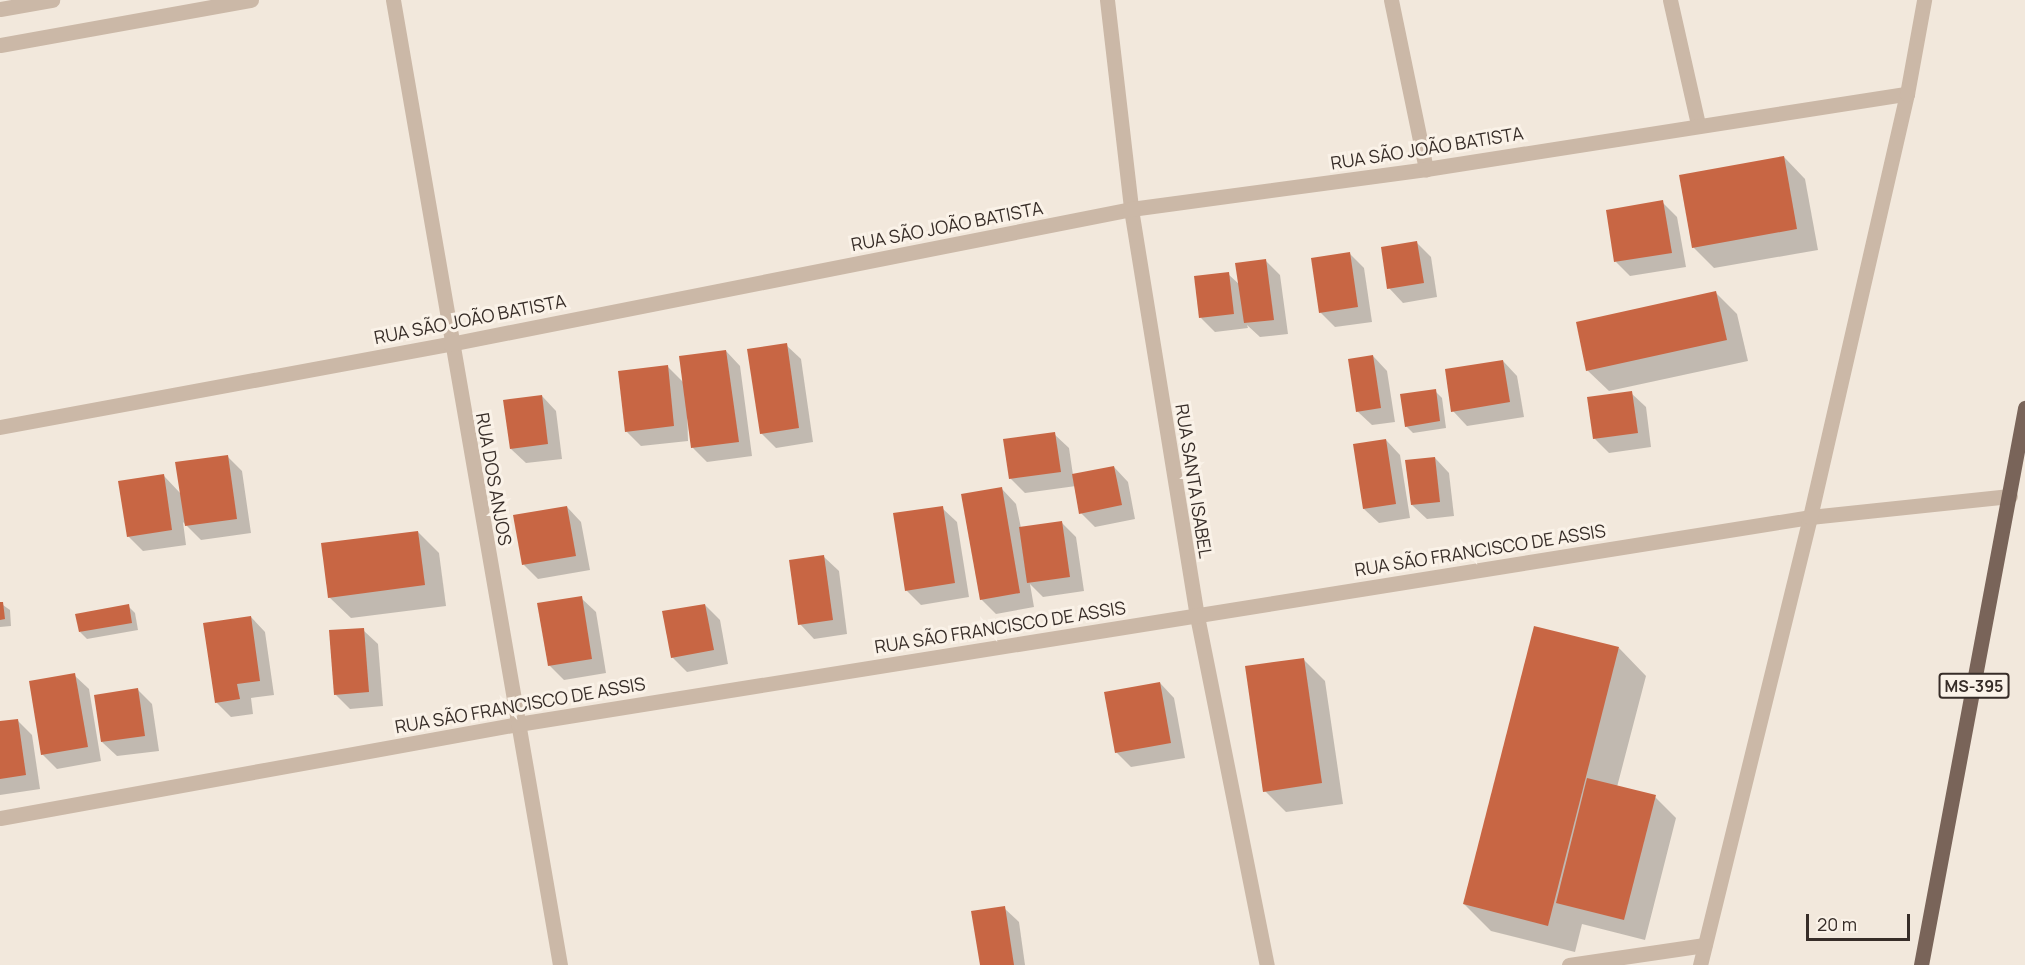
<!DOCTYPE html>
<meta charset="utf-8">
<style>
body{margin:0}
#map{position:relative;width:2025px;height:965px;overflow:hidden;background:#f2e8dc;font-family:Manrope,sans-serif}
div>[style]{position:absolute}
.shadow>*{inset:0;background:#0003}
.building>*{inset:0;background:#c86644}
.minor>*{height:15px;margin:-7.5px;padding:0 7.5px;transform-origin:7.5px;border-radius:7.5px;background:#cbb8a7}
.primary>*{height:15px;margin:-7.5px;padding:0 7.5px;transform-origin:7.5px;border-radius:7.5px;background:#796459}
span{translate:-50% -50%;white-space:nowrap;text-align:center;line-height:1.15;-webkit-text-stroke:6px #faf2e8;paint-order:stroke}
.shield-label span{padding:2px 4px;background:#faf2e8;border:2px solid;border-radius:4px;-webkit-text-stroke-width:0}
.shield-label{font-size:16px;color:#372d28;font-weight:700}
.street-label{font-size:18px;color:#372d28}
.scale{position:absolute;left:1806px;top:914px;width:104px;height:27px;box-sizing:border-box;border:3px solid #372d28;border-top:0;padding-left:8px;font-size:18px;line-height:21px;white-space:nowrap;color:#372d28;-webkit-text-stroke:4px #faf2e8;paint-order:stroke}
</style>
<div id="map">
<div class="shadow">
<i style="clip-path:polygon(1784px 157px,1805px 179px,1818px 250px,1714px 268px,1693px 247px)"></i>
<i style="clip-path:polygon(1662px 202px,1677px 217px,1686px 267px,1630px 276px,1616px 262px)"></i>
<i style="clip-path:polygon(1417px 243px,1431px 257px,1437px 297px,1403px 303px,1389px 288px)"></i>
<i style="clip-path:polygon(1349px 253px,1364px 268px,1372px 322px,1335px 327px,1320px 312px)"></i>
<i style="clip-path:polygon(1265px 260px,1280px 275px,1288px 334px,1260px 337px,1247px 325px,1248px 328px,1215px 332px,1201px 318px,1228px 274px,1240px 285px)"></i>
<i style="clip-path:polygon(1716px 293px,1737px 314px,1748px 361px,1609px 391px,1587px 370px)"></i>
<i style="clip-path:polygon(786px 345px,801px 359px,813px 442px,776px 448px,761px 433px)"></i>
<i style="clip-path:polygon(726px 351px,740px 366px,752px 456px,707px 462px,693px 448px,687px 408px,688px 441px,641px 446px,626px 431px,667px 366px,684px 383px)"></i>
<i style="clip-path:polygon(1373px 356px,1387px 371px,1395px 422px,1372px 425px,1357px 411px)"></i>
<i style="clip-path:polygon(1503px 361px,1517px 376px,1524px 417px,1467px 426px,1453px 411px)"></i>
<i style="clip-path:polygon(1435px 391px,1442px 398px,1446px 428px,1413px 433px,1406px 426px)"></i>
<i style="clip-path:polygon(1631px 393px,1646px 407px,1651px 447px,1609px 453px,1594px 438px)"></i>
<i style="clip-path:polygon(542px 396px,556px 411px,562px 459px,526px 463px,511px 449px)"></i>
<i style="clip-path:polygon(1054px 434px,1069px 448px,1073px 475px,1114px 467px,1128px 482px,1135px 519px,1095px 527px,1081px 513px,1076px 486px,1025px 493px,1010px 478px)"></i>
<i style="clip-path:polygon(1386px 440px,1400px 455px,1410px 518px,1379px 523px,1364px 509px)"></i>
<i style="clip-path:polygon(227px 456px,242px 471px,251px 533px,201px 540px,183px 522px,186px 545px,143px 551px,128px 536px,164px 476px,181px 494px)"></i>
<i style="clip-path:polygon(1435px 458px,1449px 473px,1454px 516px,1427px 519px,1412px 505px)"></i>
<i style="clip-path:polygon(1002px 489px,1016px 504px,1021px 528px,1062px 523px,1076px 537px,1084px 591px,1043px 597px,1030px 584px,1034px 607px,996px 614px,981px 599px)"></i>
<i style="clip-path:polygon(567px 507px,581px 522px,590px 570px,538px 579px,524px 565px)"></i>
<i style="clip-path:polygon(942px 508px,957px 522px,969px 597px,921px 605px,906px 590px)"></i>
<i style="clip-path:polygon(418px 532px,439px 553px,446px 606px,351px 618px,329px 597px)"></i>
<i style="clip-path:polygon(824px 557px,839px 571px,847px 634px,814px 639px,800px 624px)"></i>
<i style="clip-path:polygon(581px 598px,596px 612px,606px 673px,564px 680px,549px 665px)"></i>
<i style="clip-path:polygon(0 603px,10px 610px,11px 626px,0 627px)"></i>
<i style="clip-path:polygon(705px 605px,720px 620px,728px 664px,687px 672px,672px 657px)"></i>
<i style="clip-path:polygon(128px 606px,135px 613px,138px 630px,87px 639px,80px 632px)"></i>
<i style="clip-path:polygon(251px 617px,265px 632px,274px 695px,251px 698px,253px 714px,231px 717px,216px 702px)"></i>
<i style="clip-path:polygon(363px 630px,378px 644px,383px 706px,350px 709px,335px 694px)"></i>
<i style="clip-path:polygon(1619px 648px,1646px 676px,1617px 787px,1655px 797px,1676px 818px,1645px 940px,1582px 924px,1575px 952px,1491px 931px,1464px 904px)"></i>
<i style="clip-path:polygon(1304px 660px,1325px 681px,1343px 804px,1286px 812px,1265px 791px)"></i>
<i style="clip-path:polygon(74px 675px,89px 689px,101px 761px,57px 769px,42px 754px)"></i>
<i style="clip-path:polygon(1160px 683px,1174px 698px,1185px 758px,1131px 767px,1116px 752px)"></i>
<i style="clip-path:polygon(138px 690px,152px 704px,159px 751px,117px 756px,102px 742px)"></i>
<i style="clip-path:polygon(17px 720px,32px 735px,40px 789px,0 795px,0 723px)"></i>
<i style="clip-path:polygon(1004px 908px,1019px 922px,1025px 965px,981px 965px)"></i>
</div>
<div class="building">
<i style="clip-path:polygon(1784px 156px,1797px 229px,1692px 248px,1679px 175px)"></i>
<i style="clip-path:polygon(1663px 200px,1672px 253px,1614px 262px,1606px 210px)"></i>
<i style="clip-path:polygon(1417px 241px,1424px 283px,1387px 289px,1381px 247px)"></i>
<i style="clip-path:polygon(1350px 252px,1358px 307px,1319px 313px,1311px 258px)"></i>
<i style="clip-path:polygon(1266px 259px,1274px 320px,1244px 323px,1235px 263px)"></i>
<i style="clip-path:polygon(1229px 272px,1234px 314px,1199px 318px,1194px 276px)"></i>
<i style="clip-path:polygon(1716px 291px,1727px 340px,1586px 371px,1576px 322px)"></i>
<i style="clip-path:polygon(787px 343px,799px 428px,760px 434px,747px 349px)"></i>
<i style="clip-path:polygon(726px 350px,739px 442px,691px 448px,679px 356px)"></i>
<i style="clip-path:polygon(1373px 355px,1381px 408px,1356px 412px,1348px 359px)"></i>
<i style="clip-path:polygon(1503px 360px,1510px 402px,1451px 412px,1445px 369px)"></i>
<i style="clip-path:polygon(668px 365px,674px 426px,625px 432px,618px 371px)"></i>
<i style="clip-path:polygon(1436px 389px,1440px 421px,1405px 427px,1400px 394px)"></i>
<i style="clip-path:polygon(1632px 391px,1638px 433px,1593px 439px,1587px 397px)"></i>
<i style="clip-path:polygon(542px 395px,548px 444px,510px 449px,503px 400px)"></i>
<i style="clip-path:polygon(1055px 432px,1061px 472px,1009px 479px,1003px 439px)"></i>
<i style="clip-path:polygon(1386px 439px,1396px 504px,1363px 509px,1353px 444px)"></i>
<i style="clip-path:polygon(228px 455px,237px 519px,185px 526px,175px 462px)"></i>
<i style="clip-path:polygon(1435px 457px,1440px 502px,1411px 505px,1405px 460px)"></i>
<i style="clip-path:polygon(1114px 466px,1122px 505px,1079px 514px,1072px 474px)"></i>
<i style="clip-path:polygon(164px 474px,172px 530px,127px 537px,118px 481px)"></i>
<i style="clip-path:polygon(1002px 487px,1020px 593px,980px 600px,961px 494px)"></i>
<i style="clip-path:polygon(567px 506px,576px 556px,522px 565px,513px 515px)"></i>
<i style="clip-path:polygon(943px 506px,955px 583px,905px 591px,893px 513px)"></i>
<i style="clip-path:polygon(1062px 521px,1070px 577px,1027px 583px,1019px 527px)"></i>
<i style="clip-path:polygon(418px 531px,425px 585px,328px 598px,321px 543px)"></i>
<i style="clip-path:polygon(824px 555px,833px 620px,798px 625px,789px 560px)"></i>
<i style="clip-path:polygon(582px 596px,592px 659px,548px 666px,537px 603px)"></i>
<i style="clip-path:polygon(0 602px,3px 602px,5px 619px,0 620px)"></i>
<i style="clip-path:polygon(129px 604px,132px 623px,79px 632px,75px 614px)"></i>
<i style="clip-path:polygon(705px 604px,714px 650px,671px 658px,662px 611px)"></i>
<i style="clip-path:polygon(251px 616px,260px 681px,237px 684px,240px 699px,215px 703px,203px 623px)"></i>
<i style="clip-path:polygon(1534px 626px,1619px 647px,1548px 926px,1463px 904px)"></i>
<i style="clip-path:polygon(364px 628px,369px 692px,334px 695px,329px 630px)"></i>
<i style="clip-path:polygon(1304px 658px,1322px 783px,1263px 792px,1245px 666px)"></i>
<i style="clip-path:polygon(75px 673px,88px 747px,41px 755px,29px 681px)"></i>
<i style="clip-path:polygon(1160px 682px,1171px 743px,1115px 753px,1104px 692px)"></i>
<i style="clip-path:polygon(138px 688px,145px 736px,101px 742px,94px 695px)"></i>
<i style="clip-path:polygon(18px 719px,26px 775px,0 779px,0 721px)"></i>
<i style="clip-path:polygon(1587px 778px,1656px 795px,1624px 920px,1556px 903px)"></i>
<i style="clip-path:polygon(1005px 906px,1014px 965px,980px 965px,971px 911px)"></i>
</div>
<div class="minor">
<i style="left:393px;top:0;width:979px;rotate:80.18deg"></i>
<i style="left:1107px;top:0;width:210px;rotate:83.4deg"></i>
<i style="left:1131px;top:209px;width:412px;rotate:80.8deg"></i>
<i style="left:1197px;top:616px;width:356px;rotate:78.7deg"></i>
<i style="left:1391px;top:0;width:173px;rotate:78.3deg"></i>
<i style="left:1670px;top:0;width:127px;rotate:77.3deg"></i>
<i style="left:0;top:9px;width:53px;rotate:-9.8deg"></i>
<i style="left:0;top:45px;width:255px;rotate:-10.2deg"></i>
<i style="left:0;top:427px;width:458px;rotate:-10.5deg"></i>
<i style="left:450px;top:344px;width:694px;rotate:-11.21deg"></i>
<i style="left:1131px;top:209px;width:298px;rotate:-7.7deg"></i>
<i style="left:1426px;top:169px;width:487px;rotate:-8.9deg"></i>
<i style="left:0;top:818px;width:526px;rotate:-10.29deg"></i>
<i style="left:518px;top:724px;width:1308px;rotate:-9.1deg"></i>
<i style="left:1810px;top:517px;width:201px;rotate:-6deg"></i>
<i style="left:1569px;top:965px;width:137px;rotate:-8.4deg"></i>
<i style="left:1700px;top:965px;width:461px;rotate:-76.2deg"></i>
<i style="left:1810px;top:517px;width:434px;rotate:-77.1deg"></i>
<i style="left:1907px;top:94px;width:96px;rotate:-79.7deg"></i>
</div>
<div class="primary">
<i style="left:1921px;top:965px;width:567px;rotate:-79.42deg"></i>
</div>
<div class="shield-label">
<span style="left:1974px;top:686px">MS-395</span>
</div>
<div class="street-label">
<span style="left:1427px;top:148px;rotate:-9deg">RUA SÃO JOÃO BATISTA</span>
<span style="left:947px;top:226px;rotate:-11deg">RUA SÃO JOÃO BATISTA</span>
<span style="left:470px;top:319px;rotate:-11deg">RUA SÃO JOÃO BATISTA</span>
<span style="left:494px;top:479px;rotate:80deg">RUA DOS ANJOS</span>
<span style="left:1194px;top:481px;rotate:81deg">RUA SANTA ISABEL</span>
<span style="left:1480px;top:550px;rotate:-9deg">RUA SÃO FRANCISCO DE ASSIS</span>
<span style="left:1000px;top:627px;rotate:-9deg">RUA SÃO FRANCISCO DE ASSIS</span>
<span style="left:520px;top:705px;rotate:-10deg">RUA SÃO FRANCISCO DE ASSIS</span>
</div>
<div class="scale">20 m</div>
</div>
